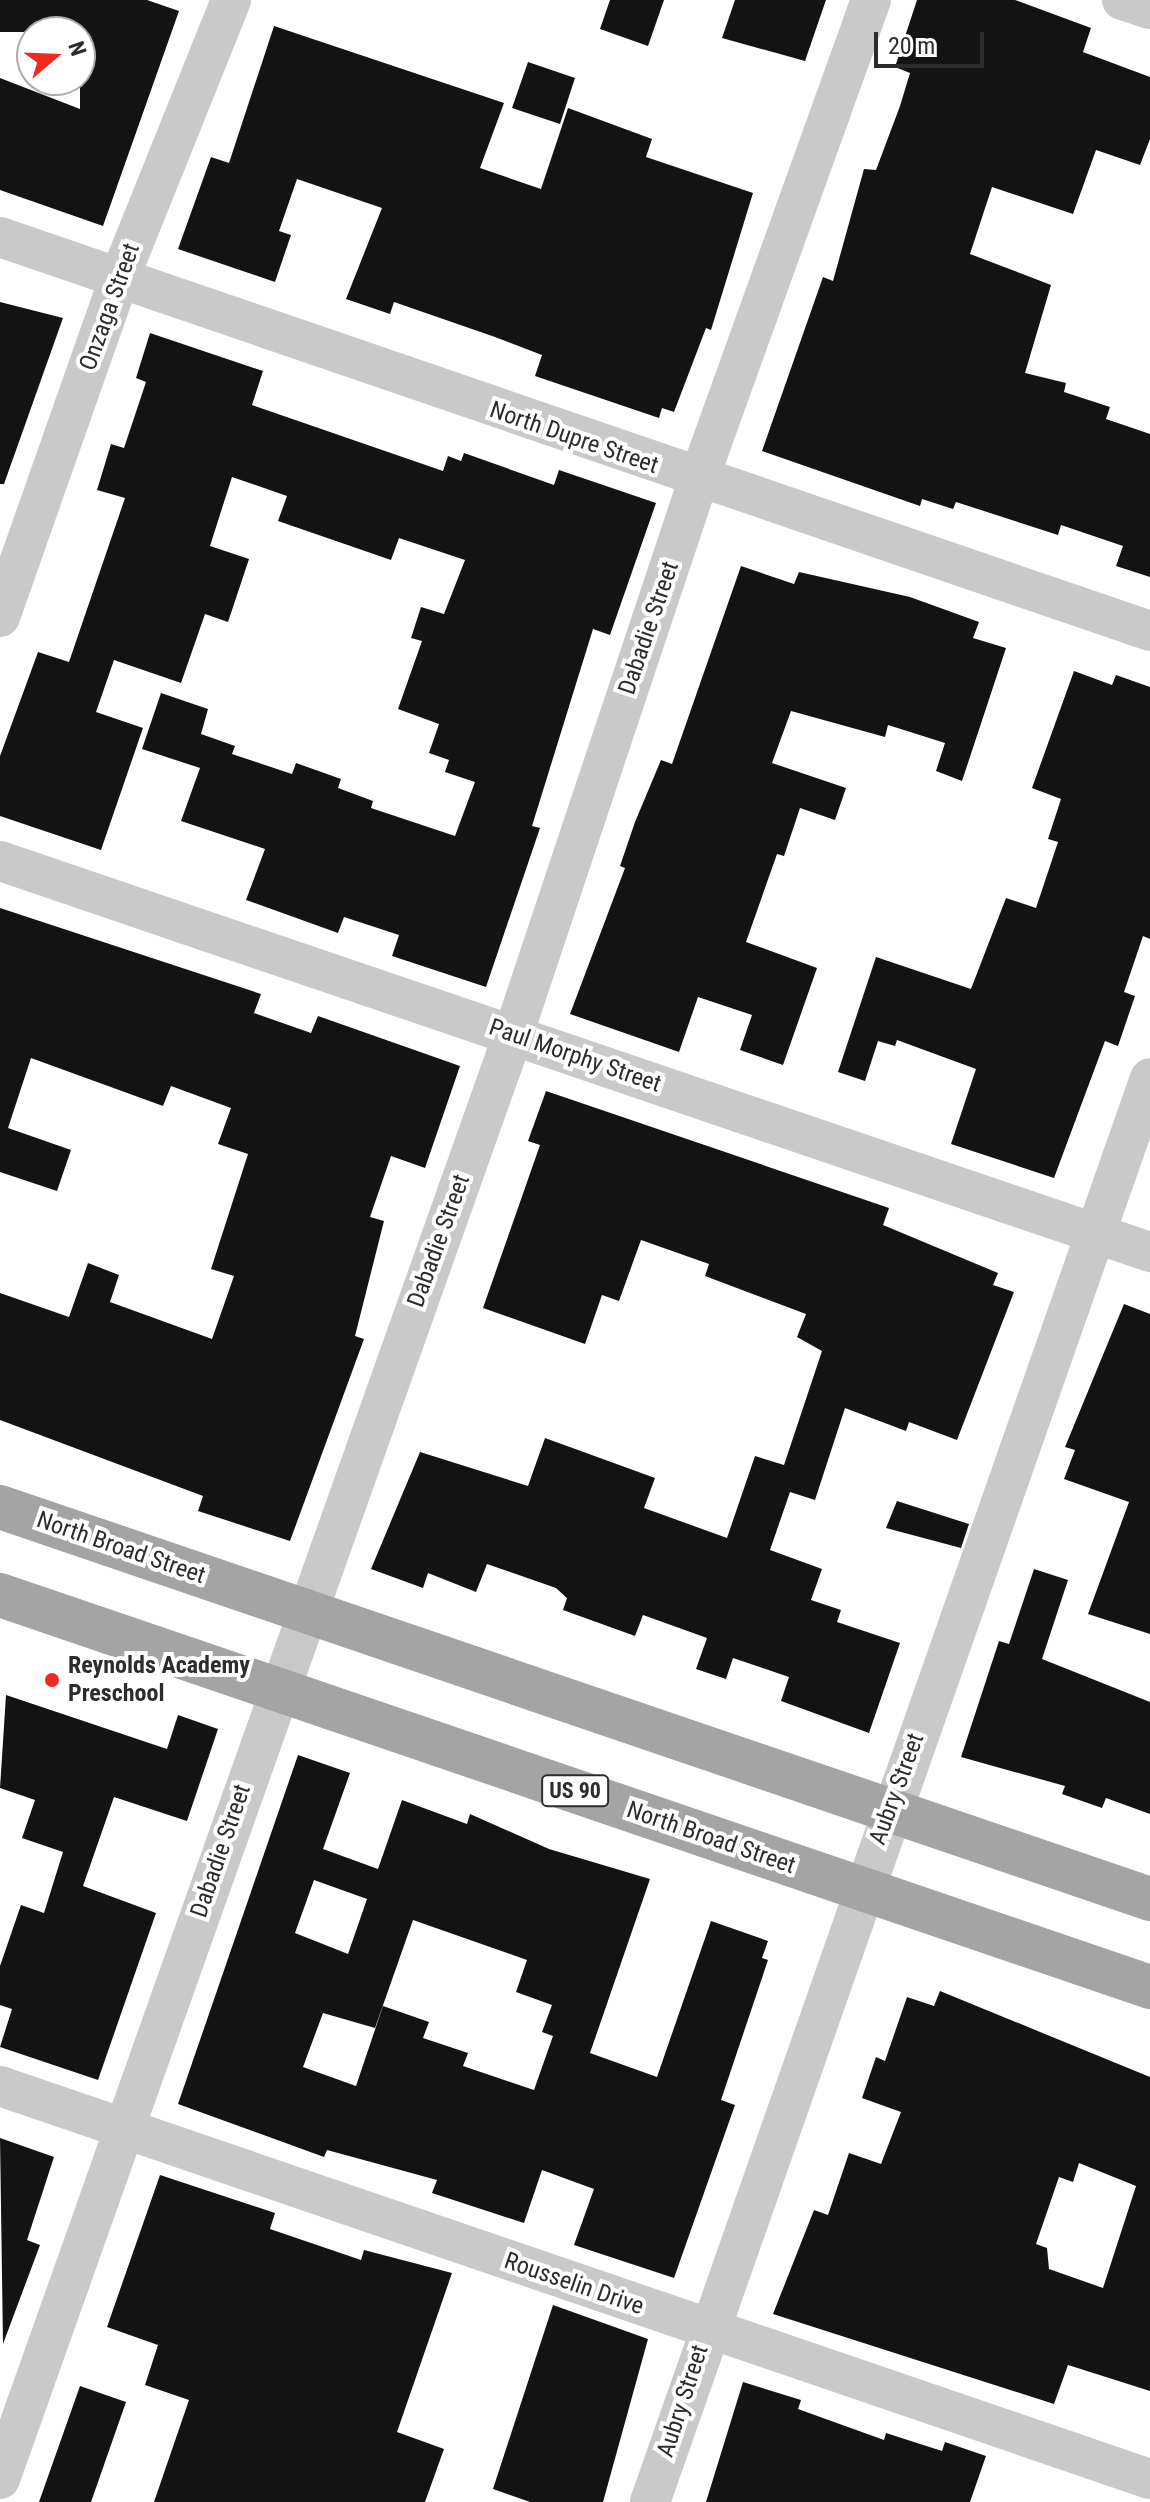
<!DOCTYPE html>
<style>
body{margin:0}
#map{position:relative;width:1150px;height:2502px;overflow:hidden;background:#fff;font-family:"Roboto Condensed",sans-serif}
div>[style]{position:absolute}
.building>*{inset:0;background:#131313}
.street>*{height:40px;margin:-20px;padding:0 20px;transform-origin:20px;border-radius:20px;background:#c9c9c9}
.primary>*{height:44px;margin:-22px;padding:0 22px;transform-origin:22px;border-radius:22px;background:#a4a4a4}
.dots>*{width:22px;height:22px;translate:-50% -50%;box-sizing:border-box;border:4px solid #fff;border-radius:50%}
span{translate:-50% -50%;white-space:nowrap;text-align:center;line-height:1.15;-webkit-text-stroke:8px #fff;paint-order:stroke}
.shield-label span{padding:2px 6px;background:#fff;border:2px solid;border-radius:6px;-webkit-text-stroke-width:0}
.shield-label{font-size:22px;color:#2c2c2c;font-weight:700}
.street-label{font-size:24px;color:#2c2c2c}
.poi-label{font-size:24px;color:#2c2c2c;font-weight:700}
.left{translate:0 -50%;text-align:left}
.north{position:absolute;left:16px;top:16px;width:80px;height:80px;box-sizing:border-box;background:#fff;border:2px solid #ababab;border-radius:50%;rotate:71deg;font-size:22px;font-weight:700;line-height:32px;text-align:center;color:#2c2c2c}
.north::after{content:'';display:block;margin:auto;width:28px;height:36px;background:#ef2b21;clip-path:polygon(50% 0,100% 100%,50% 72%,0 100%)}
.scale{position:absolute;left:874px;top:32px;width:110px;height:36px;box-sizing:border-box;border:4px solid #2c2c2c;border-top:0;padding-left:10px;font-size:24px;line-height:28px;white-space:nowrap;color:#2c2c2c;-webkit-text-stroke:6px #fff;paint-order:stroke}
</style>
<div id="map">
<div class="building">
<i style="clip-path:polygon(0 0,147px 0,179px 11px,103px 226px,0 190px,0 78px,80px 109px,80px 32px,0 32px)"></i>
<i style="clip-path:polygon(610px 0,664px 0,648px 46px,600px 29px)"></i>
<i style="clip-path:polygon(735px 0,826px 0,805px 61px,722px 38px)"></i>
<i style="clip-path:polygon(917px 0,1015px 0,1091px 28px,1083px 52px,1150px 77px,1150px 139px,1140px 165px,1096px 150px,1073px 214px,992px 187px,970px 254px,1051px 285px,1025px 373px,1066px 383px,1064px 392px,1110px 407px,1106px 419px,1150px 434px,1150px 577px,1116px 566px,1123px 546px,1061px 525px,1058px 535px,956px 502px,953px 509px,922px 499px,920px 506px,762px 451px,823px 277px,833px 281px,864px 169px,876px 170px,900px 106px,910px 73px,895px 67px)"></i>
<i style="clip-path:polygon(274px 26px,504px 103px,480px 168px,541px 189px,568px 108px,652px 139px,646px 157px,753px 193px,711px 330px,706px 328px,674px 412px,662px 408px,659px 418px,535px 376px,542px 355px,495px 337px,394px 302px,390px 314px,346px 299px,382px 208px,297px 179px,279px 231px,291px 235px,275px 282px,178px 249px,211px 157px,229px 163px)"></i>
<i style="clip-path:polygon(528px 62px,575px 78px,560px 124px,512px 108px)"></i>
<i style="clip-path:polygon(0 302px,63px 318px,4px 484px,0 484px)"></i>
<i style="clip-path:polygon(150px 333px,263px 371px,252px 405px,443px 471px,448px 456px,461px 461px,464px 453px,554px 485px,559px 470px,656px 503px,610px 635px,593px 629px,532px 826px,540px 828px,486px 987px,392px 956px,399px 935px,344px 917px,338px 933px,246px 900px,265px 849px,181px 821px,200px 768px,142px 749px,161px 693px,208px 709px,201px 734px,235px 746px,232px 754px,292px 774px,296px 763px,341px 779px,338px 788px,373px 801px,371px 808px,455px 836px,475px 782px,445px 772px,449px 760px,429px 753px,439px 724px,398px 709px,422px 641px,411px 638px,421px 607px,444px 614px,465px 560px,399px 538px,391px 560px,278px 521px,287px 496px,232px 477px,210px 546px,249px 559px,228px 622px,205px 614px,181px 683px,114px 660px,96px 712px,143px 728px,101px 850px,0 816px,0 756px,38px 652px,69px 662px,125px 498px,97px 490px,111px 444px,124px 448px,146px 382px,136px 378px)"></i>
<i style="clip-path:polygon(741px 566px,794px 584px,799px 572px,910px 597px,979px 622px,973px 638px,1006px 648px,962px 781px,936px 771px,945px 743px,888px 725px,885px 737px,791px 711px,772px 763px,846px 788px,835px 820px,800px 808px,784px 856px,777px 854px,746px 942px,817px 968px,783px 1065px,740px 1050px,752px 1015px,698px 997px,679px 1052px,570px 1014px,625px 868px,620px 866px,635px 822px,661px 760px,672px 764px)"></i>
<i style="clip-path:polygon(1074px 671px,1112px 685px,1116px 675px,1150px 687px,1150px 939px,1143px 936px,1124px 992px,1135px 996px,1118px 1046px,1105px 1041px,1054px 1178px,951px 1144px,976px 1069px,897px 1040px,895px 1046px,878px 1041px,865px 1081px,838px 1072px,876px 957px,971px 989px,1006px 898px,1036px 908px,1058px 842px,1048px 839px,1061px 799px,1032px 788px)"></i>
<i style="clip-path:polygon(0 908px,261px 994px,254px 1013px,311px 1033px,318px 1016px,460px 1066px,425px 1168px,391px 1156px,370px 1217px,384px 1221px,355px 1336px,364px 1339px,290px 1541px,198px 1511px,203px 1496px,0 1420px,0 1293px,69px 1317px,88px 1263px,119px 1275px,110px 1302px,212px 1339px,234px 1276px,211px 1269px,248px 1154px,218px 1144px,231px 1108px,171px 1086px,163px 1106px,31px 1058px,8px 1128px,71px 1150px,57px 1191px,0 1172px)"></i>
<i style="clip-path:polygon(546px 1091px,889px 1208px,883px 1225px,998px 1273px,993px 1285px,1014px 1292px,957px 1440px,909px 1422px,906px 1431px,845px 1408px,815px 1500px,790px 1492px,770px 1550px,822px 1569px,811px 1600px,841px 1610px,837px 1622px,900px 1643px,869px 1733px,781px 1701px,789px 1677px,733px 1658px,726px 1679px,696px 1669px,707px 1638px,643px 1615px,635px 1636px,563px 1610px,567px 1598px,556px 1588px,487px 1564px,476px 1592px,428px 1573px,423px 1588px,371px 1569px,420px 1452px,528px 1486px,545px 1438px,655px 1478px,644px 1508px,727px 1538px,755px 1456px,784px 1465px,822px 1351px,797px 1337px,806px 1314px,705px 1276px,709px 1264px,641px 1240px,619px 1301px,602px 1295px,585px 1344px,483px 1308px,540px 1145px,528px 1141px)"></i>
<i style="clip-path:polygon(1124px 1304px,1150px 1314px,1150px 1634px,1088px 1614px,1129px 1502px,1064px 1479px,1075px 1450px,1065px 1447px)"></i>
<i style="clip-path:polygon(897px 1501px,969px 1524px,961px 1548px,886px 1528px)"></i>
<i style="clip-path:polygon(1034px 1569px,1068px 1580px,1042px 1659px,1150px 1702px,1150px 1814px,1106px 1798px,1102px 1808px,1062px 1794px,1065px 1786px,961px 1757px,999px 1641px,1009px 1644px)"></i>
<i style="clip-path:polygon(6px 1695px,167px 1749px,178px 1715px,218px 1729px,187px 1821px,114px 1797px,83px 1886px,156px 1913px,98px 2080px,0 2047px,12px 2009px,0 2005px,0 1966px,21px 1905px,44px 1913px,63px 1852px,22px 1838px,35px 1800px,0 1788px)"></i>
<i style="clip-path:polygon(evenodd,298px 1755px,350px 1773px,323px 1849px,378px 1869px,402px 1800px,467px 1824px,470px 1814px,549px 1849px,650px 1879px,590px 2053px,657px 2077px,711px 1921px,768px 1941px,762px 1958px,768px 1960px,721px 2100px,735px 2105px,674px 2278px,574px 2245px,594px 2189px,542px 2170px,524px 2223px,432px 2193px,437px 2180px,327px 2150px,324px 2157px,178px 2104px,298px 1755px,314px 1880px,367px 1899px,348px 1954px,295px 1933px,314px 1880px,298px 1755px,413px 1920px,527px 1960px,516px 1992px,552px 2005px,542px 2032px,553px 2036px,534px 2090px,463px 2066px,468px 2053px,423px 2038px,429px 2022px,383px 2006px,356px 2086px,303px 2067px,323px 2013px,375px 2028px,413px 1920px)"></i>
<i style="clip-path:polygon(evenodd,940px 1991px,1150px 2077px,1150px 2391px,1068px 2365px,1054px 2404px,773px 2314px,814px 2210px,828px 2215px,849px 2153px,881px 2164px,901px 2112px,862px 2098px,876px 2057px,885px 2061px,907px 1997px,934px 2006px,940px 1991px,1079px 2163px,1136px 2186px,1103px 2288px,1049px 2269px,1047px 2248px,1036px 2244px,1059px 2177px,1073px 2182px,1079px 2163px)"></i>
<i style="clip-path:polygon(0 2138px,54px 2157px,27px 2240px,40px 2245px,3px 2344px)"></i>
<i style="clip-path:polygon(160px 2175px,275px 2213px,270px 2229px,361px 2260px,364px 2250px,452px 2273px,397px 2432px,444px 2449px,425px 2502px,154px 2502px,189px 2400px,145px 2385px,158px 2345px,107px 2327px)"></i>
<i style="clip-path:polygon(553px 2305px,648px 2339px,603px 2502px,530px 2502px,493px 2489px)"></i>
<i style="clip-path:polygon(743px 2382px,801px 2400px,798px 2409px,884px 2440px,886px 2433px,942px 2451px,945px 2442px,986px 2456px,970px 2502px,706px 2502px)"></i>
<i style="clip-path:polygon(80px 2386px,126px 2402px,91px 2502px,39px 2502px)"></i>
</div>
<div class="street">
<i style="left:1122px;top:0;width:29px;rotate:18deg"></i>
<i style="left:0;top:237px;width:1216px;rotate:18.91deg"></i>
<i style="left:0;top:617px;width:358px;rotate:-70.6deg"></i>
<i style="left:119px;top:279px;width:301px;rotate:-68.1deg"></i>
<i style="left:0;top:861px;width:1215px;rotate:18.78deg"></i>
<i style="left:0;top:2086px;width:1215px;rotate:18.87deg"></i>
<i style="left:0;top:2479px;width:1532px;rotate:-70.44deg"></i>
<i style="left:513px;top:1035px;width:584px;rotate:-71.53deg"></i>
<i style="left:698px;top:481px;width:511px;rotate:-70.22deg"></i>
<i style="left:650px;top:2502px;width:1509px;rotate:-70.65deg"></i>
</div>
<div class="primary">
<i style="left:0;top:1507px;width:1215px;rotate:18.82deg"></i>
<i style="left:0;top:1595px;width:1215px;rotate:18.82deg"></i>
</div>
<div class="dots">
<i style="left:52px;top:1680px;background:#ef2b21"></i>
</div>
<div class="shield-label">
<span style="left:575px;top:1791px">US 90</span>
</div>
<div class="street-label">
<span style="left:110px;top:307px;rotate:-70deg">Onzaga Street</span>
<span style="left:574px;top:438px;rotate:19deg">North Dupre Street</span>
<span style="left:649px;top:628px;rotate:-71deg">Dabadie Street</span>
<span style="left:575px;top:1056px;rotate:19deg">Paul Morphy Street</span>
<span style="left:439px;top:1241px;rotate:-70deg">Dabadie Street</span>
<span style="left:121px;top:1548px;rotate:19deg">North Broad Street</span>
<span style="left:897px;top:1789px;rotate:-70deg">Aubry Street</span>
<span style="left:711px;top:1838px;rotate:19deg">North Broad Street</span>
<span style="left:221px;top:1851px;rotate:-71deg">Dabadie Street</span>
<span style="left:574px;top:2284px;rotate:19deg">Rousselin Drive</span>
<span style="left:683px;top:2401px;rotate:-72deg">Aubry Street</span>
</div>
<div class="poi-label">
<span class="left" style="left:68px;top:1680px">Reynolds Academy<br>Preschool</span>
</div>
<div class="north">N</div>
<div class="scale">20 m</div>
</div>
